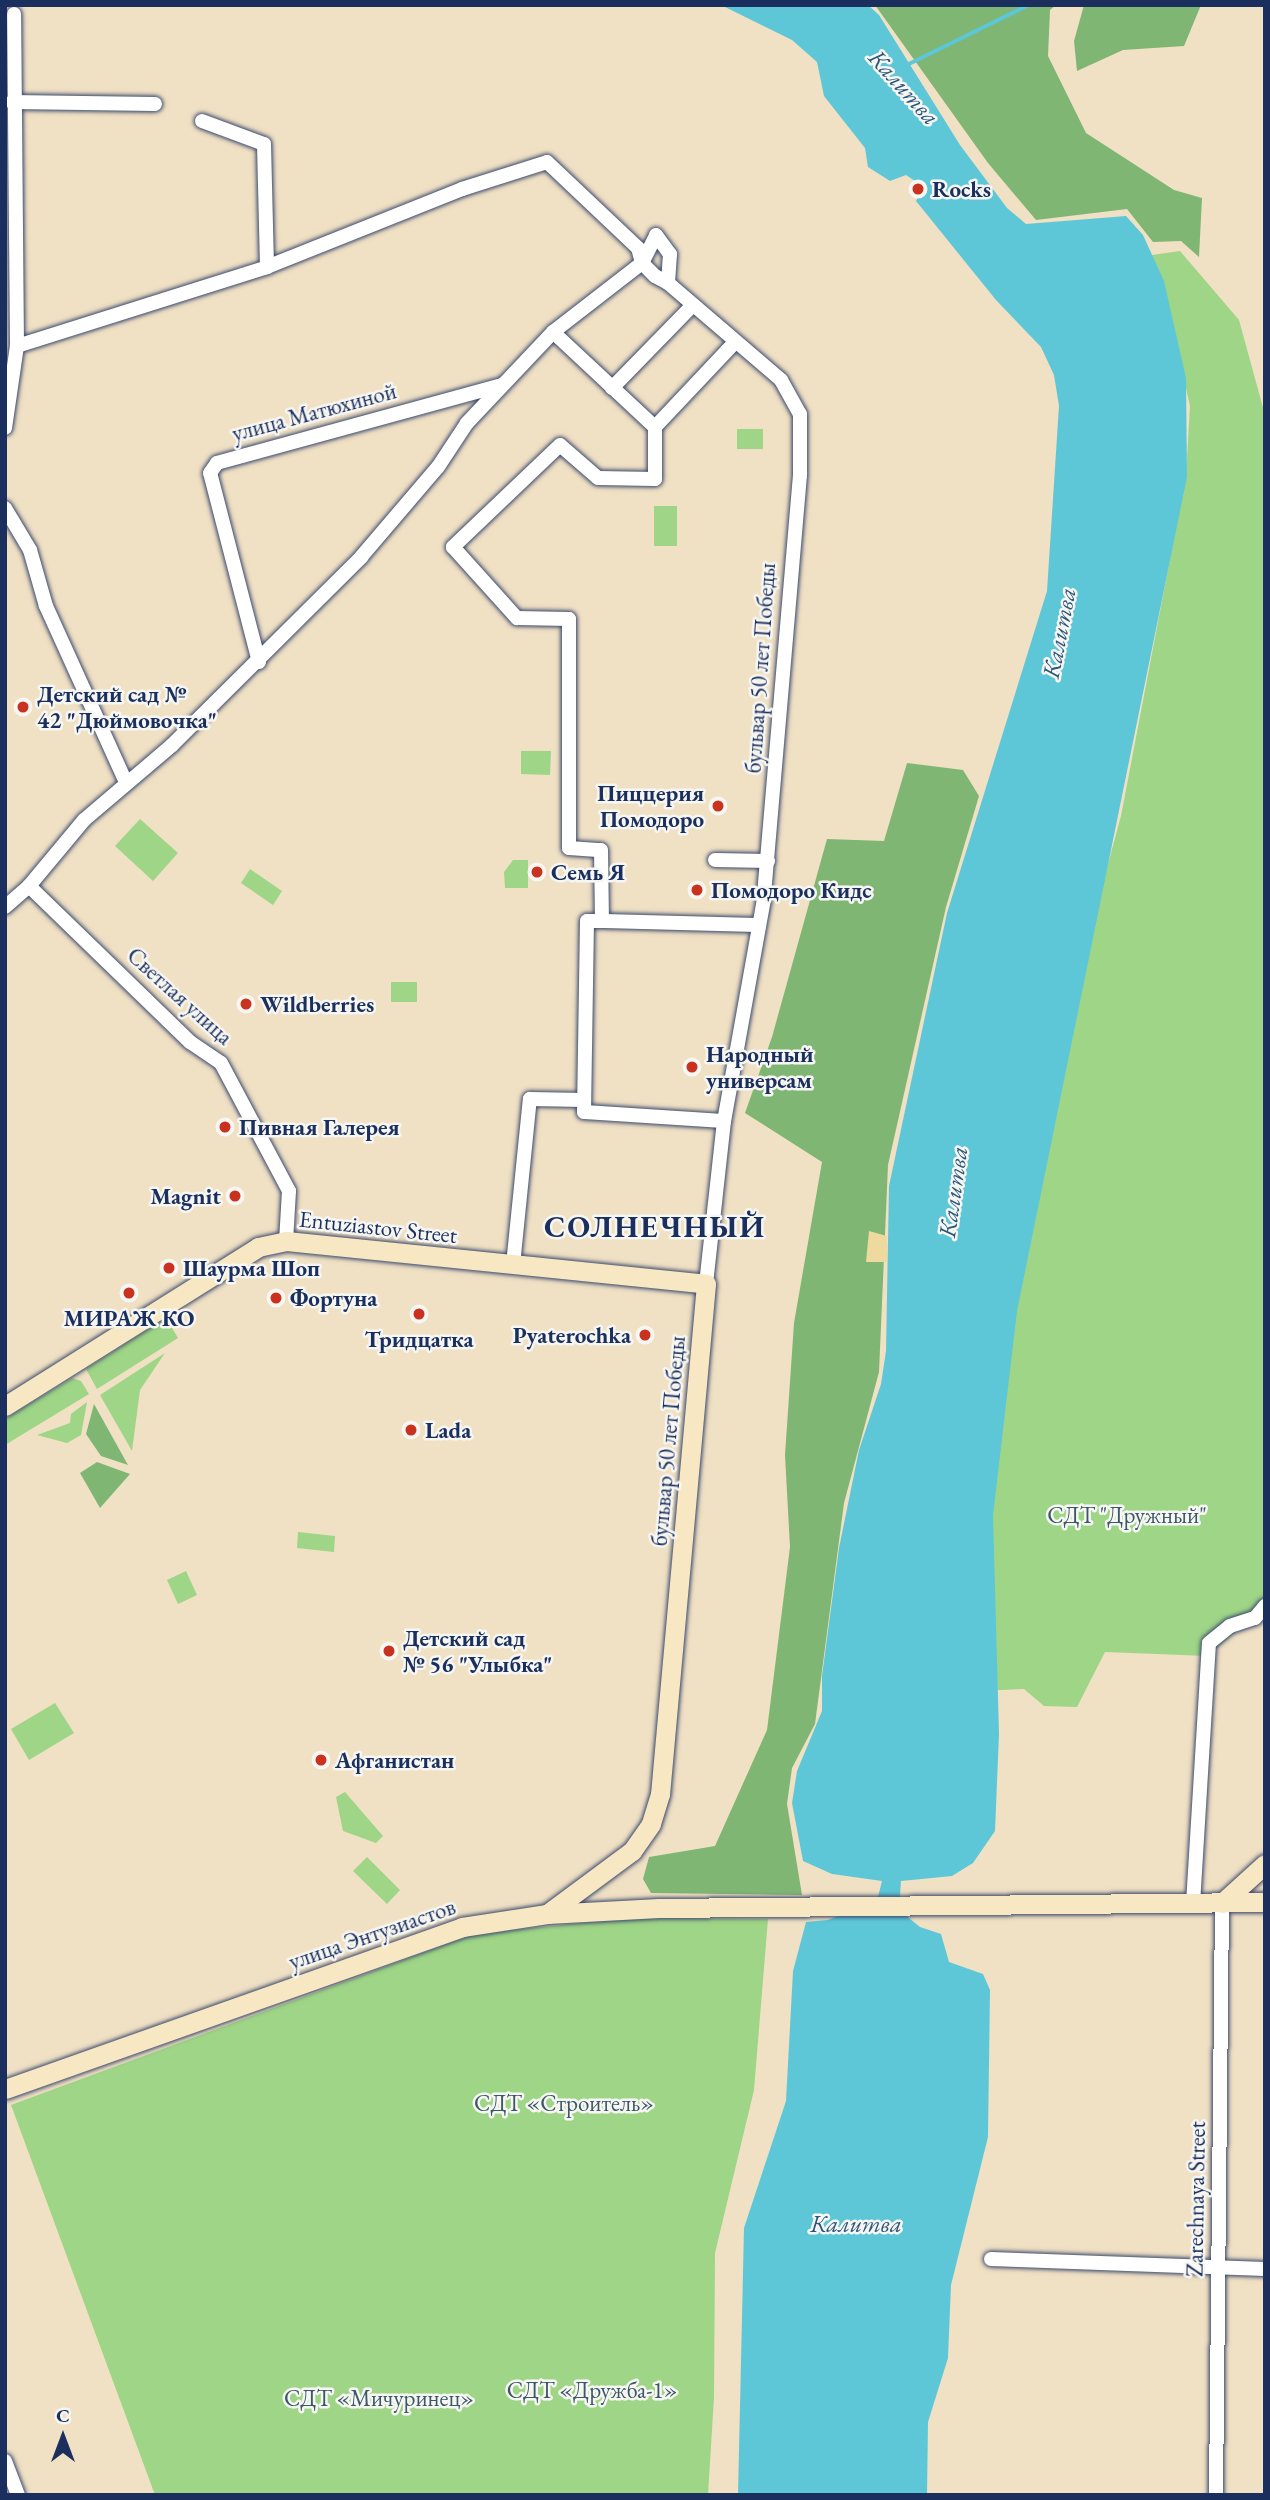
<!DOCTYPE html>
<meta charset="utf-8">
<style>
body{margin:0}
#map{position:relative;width:1270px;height:2500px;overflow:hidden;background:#f0e0c4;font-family:"EB Garamond",serif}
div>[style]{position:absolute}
.green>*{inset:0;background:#9fd586}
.forest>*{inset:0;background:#7fb673}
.sand>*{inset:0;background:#eeda9e}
.water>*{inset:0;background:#5dc7d8}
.stream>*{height:3.5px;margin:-1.75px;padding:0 1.75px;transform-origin:1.75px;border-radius:1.75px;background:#5dc7d8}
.roads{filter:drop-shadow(0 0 2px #3b4a6d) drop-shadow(0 0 2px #3b4a6d)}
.street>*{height:14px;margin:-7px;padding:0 7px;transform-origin:7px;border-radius:7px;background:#fff}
.secondary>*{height:19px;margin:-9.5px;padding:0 9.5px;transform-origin:9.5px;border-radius:9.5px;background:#f8e7c3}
.dots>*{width:19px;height:19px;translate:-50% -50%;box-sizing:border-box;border:4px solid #f6f6f2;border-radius:50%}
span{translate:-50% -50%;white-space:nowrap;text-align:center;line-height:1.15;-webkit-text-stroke:5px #f6f6f2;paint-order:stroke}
.poi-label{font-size:23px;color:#1b2f5e;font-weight:700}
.left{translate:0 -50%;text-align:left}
.right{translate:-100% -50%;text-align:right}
.street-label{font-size:23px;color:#1b2f5e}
.park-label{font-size:23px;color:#3c5868}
.water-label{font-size:24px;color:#2c557c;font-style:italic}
.district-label{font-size:30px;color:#1b2f5e;font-weight:700;letter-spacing:2px}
.frame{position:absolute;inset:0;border:7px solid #1b2f5e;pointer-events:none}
.north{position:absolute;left:28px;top:2402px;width:70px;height:70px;-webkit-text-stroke:5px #f6f6f2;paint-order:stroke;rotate:0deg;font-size:19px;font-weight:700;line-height:28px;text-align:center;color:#1b2f5e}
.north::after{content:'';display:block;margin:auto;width:24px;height:32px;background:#1b2f5e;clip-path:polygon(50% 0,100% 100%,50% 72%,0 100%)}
</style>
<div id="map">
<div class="green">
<div style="clip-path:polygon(1180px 251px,1239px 320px,1265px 415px,1265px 1600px,1264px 1608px,1207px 1656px,1105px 1652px,1077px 1707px,1044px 1706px,1024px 1689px,981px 1691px,980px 1604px,1003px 1348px,1029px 1251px,1044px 1100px,1121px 816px,1186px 475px,1190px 406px,1165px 295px,1145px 256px)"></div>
<div style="clip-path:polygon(737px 429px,763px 429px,763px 449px,737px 449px)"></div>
<div style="clip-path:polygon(654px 506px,677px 506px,677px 546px,654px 546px)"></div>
<div style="clip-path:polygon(521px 751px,551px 751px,550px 775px,521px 774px)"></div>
<div style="clip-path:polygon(140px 819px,178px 853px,153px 881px,115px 846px)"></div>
<div style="clip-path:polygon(513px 860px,528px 860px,528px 888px,505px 888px,504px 872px)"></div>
<div style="clip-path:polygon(250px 869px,282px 891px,273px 905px,241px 883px)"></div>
<div style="clip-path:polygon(391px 982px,417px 982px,417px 1002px,391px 1002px)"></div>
<div style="clip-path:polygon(166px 1318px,178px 1338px,97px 1389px,86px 1369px)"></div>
<div style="clip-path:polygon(165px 1353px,140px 1390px,132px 1451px,100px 1395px)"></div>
<div style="clip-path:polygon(72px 1378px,81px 1381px,89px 1394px,5px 1445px,5px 1419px)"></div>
<div style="clip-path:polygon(87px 1402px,81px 1435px,67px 1443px,37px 1435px,70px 1423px,71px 1414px)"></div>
<div style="clip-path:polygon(298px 1532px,335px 1536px,334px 1552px,297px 1548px)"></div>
<div style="clip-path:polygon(186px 1571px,197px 1595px,178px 1604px,167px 1580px)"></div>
<div style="clip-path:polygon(55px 1703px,74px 1733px,29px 1760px,11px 1729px)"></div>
<div style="clip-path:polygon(345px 1792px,383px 1836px,376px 1843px,343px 1831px,336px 1797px)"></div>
<div style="clip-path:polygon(367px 1857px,400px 1890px,387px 1904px,353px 1871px)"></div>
<div style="clip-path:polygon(630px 1918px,768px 1919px,754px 2090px,715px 2253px,714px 2397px,708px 2495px,155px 2495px,11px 2105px,474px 1934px)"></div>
</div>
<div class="forest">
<div style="clip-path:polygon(875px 5px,1056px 5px,1050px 10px,1048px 56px,1086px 133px,1174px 190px,1202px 198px,1199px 257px,1181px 241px,1153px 242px,1127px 209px,1036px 220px,988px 163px)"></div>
<div style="clip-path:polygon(1084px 5px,1201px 5px,1184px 46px,1123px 50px,1077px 71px,1074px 41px)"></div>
<div style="clip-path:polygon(907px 763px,963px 770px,979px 796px,946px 907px,888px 1165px,879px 1372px,844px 1503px,815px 1724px,792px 1768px,787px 1804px,802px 1895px,651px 1893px,643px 1879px,649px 1857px,715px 1846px,767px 1730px,790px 1547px,785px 1455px,794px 1323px,822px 1162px,745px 1113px,772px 1037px,827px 839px,884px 841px)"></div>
<div style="clip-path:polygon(94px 1404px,128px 1465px,101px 1456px,86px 1434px)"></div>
<div style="clip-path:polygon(97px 1462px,130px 1474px,100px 1508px,80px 1473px)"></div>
</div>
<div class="sand">
<div style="clip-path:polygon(869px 1231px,887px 1236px,887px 1262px,866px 1262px)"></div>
</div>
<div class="water">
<div style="clip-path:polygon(721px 5px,868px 5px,879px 15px,960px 145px,1007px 208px,1026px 224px,1126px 216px,1143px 235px,1164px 281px,1186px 378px,1187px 477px,1017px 1311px,993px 1515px,999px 1734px,995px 1831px,973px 1863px,952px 1876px,901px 1881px,899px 1910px,920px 1927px,941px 1934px,949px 1962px,983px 1974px,990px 1990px,988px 2137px,951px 2285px,948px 2358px,928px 2422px,927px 2495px,738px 2495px,744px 2228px,786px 2101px,793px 1971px,806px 1922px,828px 1920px,877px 1901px,882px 1881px,832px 1874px,803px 1861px,792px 1803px,797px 1771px,822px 1711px,822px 1676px,839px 1548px,859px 1450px,881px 1384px,886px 1351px,889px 1186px,947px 913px,1047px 591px,1059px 406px,1054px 375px,1041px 347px,996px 300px,916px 201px,921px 191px,918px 183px,906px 175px,890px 181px,868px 167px,865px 148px,824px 96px,817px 62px,792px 40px)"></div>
</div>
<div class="stream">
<div style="left:907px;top:65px;width:136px;rotate:-26.2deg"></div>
</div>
<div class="roads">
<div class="street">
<div style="left:12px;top:102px;width:143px;rotate:0.8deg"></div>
<div style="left:202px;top:121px;width:66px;rotate:20.4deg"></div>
<div style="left:264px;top:144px;width:123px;rotate:88.6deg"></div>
<div style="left:656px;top:235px;width:24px;rotate:54deg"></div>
<div style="left:670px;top:254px;width:29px;rotate:94deg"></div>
<div style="left:668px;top:283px;width:149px;rotate:40.6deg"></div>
<div style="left:781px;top:380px;width:39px;rotate:61deg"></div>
<div style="left:800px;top:414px;width:61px;rotate:90deg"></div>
<div style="left:800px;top:475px;width:426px;rotate:94.9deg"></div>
<div style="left:764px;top:899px;width:226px;rotate:100.2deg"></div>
<div style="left:724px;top:1121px;width:164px;rotate:96.3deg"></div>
<div style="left:553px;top:332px;width:139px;rotate:43deg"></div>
<div style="left:655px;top:427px;width:52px;rotate:90deg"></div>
<div style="left:655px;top:479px;width:57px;rotate:-179deg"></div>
<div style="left:598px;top:478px;width:50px;rotate:-139deg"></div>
<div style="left:560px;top:445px;width:148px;rotate:136.4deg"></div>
<div style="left:453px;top:547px;width:96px;rotate:48deg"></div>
<div style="left:517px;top:618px;width:52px;rotate:1.1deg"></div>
<div style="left:569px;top:619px;width:229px;rotate:90deg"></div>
<div style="left:569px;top:848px;width:32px;rotate:4deg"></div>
<div style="left:601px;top:850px;width:71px;rotate:89.2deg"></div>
<div style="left:602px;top:921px;width:15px;rotate:180deg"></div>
<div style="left:587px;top:921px;width:191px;rotate:90.9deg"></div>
<div style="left:584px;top:1112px;width:140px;rotate:3.7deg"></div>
<div style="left:17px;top:346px;width:262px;rotate:-17.5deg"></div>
<div style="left:267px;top:267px;width:210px;rotate:-21.8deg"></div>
<div style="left:462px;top:189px;width:89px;rotate:-17.6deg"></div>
<div style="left:547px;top:162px;width:125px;rotate:43.4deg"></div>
<div style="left:638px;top:248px;width:16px;rotate:75deg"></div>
<div style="left:642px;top:263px;width:18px;rotate:45deg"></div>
<div style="left:655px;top:276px;width:15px;rotate:28deg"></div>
<div style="left:612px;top:388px;width:116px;rotate:-45.7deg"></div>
<div style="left:655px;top:427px;width:117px;rotate:-46.7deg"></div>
<div style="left:5px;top:428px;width:83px;rotate:-81.7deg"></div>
<div style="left:17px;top:346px;width:332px;rotate:-90.5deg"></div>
<div style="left:5px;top:508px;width:49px;rotate:59.2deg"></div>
<div style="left:30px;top:550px;width:58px;rotate:74.1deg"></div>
<div style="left:46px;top:606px;width:191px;rotate:65.6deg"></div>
<div style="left:259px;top:662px;width:195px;rotate:-104.5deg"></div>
<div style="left:210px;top:473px;width:12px;rotate:-55deg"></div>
<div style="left:217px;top:463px;width:295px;rotate:-15.3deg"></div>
<div style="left:715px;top:860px;width:53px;rotate:1.1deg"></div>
<div style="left:29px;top:886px;width:224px;rotate:44.1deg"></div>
<div style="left:190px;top:1042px;width:37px;rotate:34deg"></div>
<div style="left:221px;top:1063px;width:145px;rotate:62deg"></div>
<div style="left:289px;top:1191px;width:50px;rotate:93.4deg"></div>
<div style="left:5px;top:907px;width:32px;rotate:-41deg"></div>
<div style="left:29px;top:886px;width:86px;rotate:-50.2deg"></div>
<div style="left:84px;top:820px;width:116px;rotate:-40.4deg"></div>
<div style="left:172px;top:745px;width:267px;rotate:-44.8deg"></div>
<div style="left:361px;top:557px;width:118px;rotate:-49.5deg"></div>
<div style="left:438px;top:467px;width:53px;rotate:-56.6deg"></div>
<div style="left:467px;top:423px;width:125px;rotate:-46.6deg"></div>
<div style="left:553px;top:332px;width:113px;rotate:-37.8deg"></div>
<div style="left:642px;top:263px;width:31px;rotate:-63deg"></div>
<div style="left:602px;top:921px;width:157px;rotate:1.5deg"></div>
<div style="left:513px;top:1265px;width:167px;rotate:-84.2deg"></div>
<div style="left:530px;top:1099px;width:54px;rotate:1.1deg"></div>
<div style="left:1193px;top:1904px;width:261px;rotate:-86.5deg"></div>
<div style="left:1209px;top:1643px;width:27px;rotate:-39deg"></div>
<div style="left:1230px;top:1626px;width:26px;rotate:-18deg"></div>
<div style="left:1255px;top:1618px;width:16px;rotate:-50deg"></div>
<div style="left:991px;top:2259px;width:274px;rotate:2.1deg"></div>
<div style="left:5px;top:2461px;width:36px;rotate:69deg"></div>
<div style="left:1216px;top:2495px;width:592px;rotate:-89.42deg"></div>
</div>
<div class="secondary">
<div style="left:5px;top:1406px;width:299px;rotate:-32.1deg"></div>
<div style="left:258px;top:1247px;width:29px;rotate:-12deg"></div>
<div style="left:286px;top:1241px;width:422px;rotate:5.8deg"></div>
<div style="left:706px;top:1284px;width:512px;rotate:95.15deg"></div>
<div style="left:660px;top:1794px;width:31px;rotate:107deg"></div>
<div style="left:651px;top:1824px;width:33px;rotate:125deg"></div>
<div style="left:632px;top:1851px;width:106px;rotate:143.5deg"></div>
<div style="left:1222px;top:1903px;width:58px;rotate:-42.2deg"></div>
<div style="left:5px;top:2089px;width:485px;rotate:-19.5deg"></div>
<div style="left:462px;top:1927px;width:86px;rotate:-8.7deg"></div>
<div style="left:547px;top:1914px;width:112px;rotate:-3.1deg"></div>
<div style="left:659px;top:1908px;width:606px;rotate:-0.57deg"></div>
</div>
</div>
<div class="dots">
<div style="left:918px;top:189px;background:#c8321e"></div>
<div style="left:23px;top:707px;background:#c8321e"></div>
<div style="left:718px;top:806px;background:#c8321e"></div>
<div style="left:537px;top:872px;background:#c8321e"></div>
<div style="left:697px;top:890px;background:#c8321e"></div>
<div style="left:246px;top:1004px;background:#c8321e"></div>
<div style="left:692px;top:1067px;background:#c8321e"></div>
<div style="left:225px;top:1127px;background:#c8321e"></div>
<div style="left:235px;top:1196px;background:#c8321e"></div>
<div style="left:169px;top:1268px;background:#c8321e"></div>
<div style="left:129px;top:1293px;background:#c8321e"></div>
<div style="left:276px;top:1298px;background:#c8321e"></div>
<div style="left:419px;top:1314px;background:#c8321e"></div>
<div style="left:645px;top:1335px;background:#c8321e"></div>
<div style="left:411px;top:1430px;background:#c8321e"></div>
<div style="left:389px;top:1651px;background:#c8321e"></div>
<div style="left:321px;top:1760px;background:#c8321e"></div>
</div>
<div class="poi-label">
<span class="left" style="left:932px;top:189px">Rocks</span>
<span class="left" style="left:37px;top:707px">Детский сад №<br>42 "Дюймовочка"</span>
<span class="right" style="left:704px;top:806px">Пиццерия<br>Помодоро</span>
<span class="left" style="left:551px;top:872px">Семь Я</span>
<span class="left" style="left:711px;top:890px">Помодоро Кидс</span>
<span class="left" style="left:260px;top:1004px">Wildberries</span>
<span class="left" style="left:706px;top:1067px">Народный<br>универсам</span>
<span class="left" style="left:239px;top:1127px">Пивная Галерея</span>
<span class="right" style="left:221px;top:1196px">Magnit</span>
<span class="left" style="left:183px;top:1268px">Шаурма Шоп</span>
<span class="left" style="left:290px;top:1298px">Фортуна</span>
<span style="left:129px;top:1318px">МИРАЖ КО</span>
<span class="right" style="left:631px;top:1335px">Pyaterochka</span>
<span style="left:419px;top:1339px">Тридцатка</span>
<span class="left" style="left:425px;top:1430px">Lada</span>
<span class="left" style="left:403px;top:1651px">Детский сад<br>№ 56 "Улыбка"</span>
<span class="left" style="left:335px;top:1760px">Афганистан</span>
</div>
<div class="street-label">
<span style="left:314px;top:412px;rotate:-15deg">улица Матюхиной</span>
<span style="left:760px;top:668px;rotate:-86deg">бульвар 50 лет Победы</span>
<span style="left:180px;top:996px;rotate:42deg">Светлая улица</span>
<span style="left:378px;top:1227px;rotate:6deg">Entuziastov Street</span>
<span style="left:668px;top:1441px;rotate:-85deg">бульвар 50 лет Победы</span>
<span style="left:372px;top:1934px;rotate:-19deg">улица Энтузиастов</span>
<span style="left:1196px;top:2199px;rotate:-89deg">Zarechnaya Street</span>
</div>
<div class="park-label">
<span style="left:1127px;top:1515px">СДТ "Дружный"</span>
<span style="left:564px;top:2103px">СДТ «Строитель»</span>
<span style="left:592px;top:2390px">СДТ «Дружба-1»</span>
<span style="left:379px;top:2398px">СДТ «Мичуринец»</span>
</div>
<div class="water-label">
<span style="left:904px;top:87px;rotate:48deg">Калитва</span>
<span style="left:1059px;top:633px;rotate:-79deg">Калитва</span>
<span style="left:953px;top:1192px;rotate:-82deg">Калитва</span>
<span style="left:856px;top:2224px">Калитва</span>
</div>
<div class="district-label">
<span style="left:655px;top:1227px">СОЛНЕЧНЫЙ</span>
</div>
<div class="frame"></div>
<div class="north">С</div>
</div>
